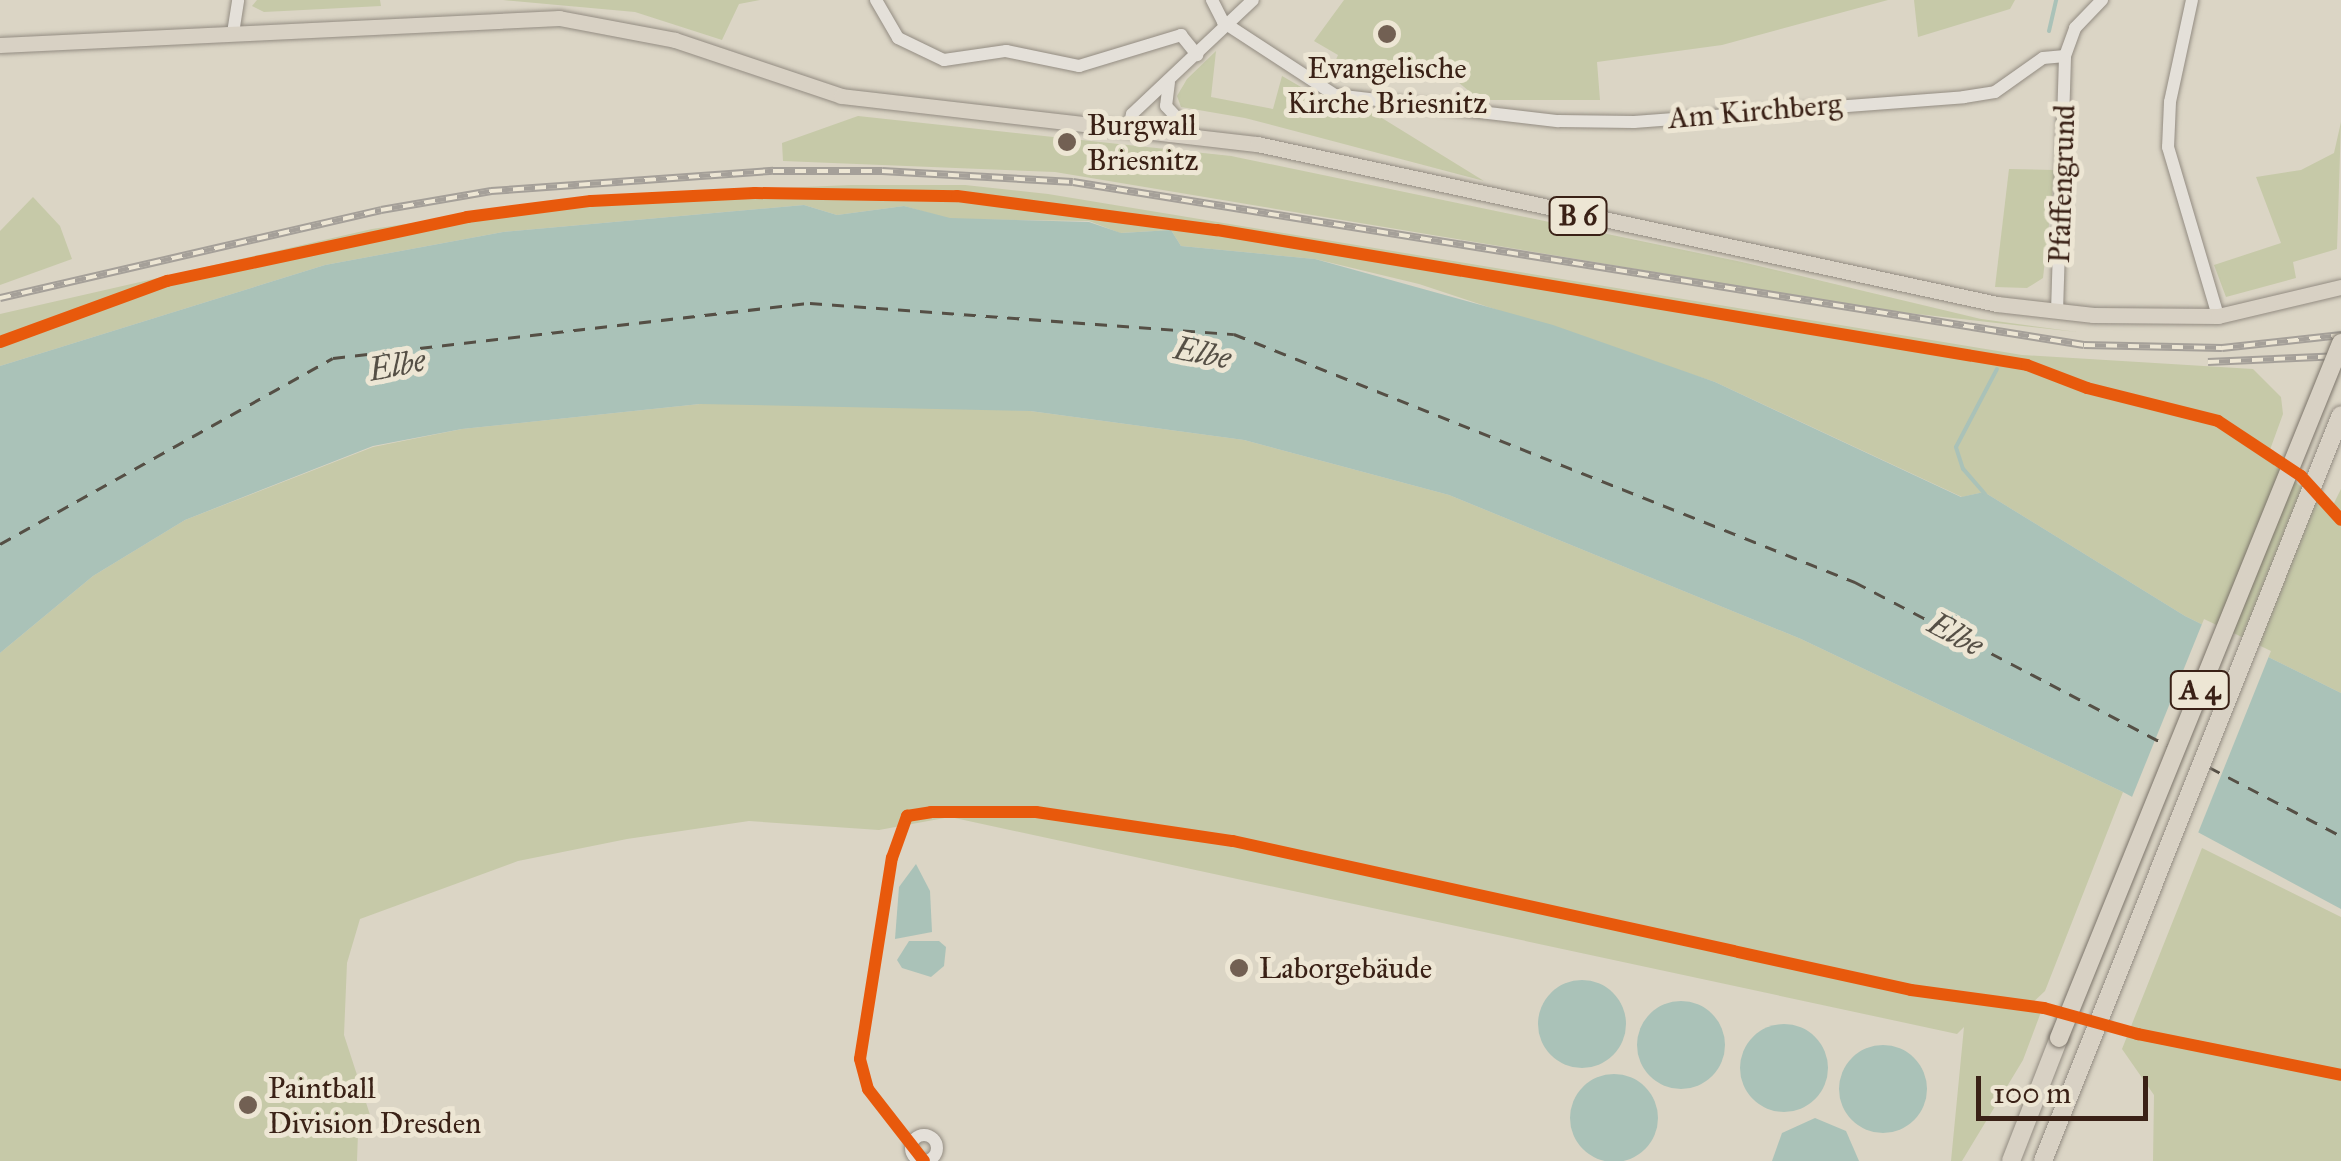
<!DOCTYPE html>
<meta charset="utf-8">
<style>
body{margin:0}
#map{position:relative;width:2341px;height:1161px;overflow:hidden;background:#dbd5c5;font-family:"IM FELL Great Primer",serif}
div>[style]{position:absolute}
.green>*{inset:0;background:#c6c9a8}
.water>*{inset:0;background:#aac2b8}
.round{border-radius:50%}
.pier>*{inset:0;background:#dbd5c5}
.stream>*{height:4px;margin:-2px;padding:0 2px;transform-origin:2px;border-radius:2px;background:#aac2b8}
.ferry>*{height:2.5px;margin-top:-1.25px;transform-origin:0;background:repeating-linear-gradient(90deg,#554f45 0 12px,transparent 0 22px)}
.roads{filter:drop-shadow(0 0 2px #938c82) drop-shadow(0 0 2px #938c82)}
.minor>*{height:12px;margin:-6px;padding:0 6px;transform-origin:6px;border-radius:6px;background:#e4e0d9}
.minor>.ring{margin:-6px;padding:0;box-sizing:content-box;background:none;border:12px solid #e4e0d9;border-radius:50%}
.major>*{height:15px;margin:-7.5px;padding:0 7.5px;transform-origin:7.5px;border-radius:7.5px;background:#d8d1c4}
.highway>*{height:18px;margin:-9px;padding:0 9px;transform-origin:9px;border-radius:9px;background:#d8d1c4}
.rail>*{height:8px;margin-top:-4px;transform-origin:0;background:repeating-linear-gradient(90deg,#ede6d4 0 11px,#a5a099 0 22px);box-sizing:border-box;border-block:2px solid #a5a099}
.bridges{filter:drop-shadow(0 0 2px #7c756b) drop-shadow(0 0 2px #7c756b)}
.highway-bridge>*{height:18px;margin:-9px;padding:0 9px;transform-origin:9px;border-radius:9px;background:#d8d1c4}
.cycleway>*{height:12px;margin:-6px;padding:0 6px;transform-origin:6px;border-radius:6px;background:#e8590c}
.dots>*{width:28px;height:28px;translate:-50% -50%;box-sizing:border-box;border:5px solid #ede6d4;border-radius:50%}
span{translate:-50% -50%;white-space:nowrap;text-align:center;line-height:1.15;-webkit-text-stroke:10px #ede6d4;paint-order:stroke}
.shield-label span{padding:2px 8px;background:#ede6d4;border:2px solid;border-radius:8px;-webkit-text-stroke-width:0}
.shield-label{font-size:28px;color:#3a2116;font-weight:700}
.poi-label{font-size:30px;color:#3a2116}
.left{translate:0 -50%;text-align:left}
.street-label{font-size:30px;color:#3a2116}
.water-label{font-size:32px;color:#554f45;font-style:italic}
.scale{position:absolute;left:1976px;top:1076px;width:172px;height:45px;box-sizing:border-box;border:5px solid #3a2116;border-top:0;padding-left:12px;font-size:30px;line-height:35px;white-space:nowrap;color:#3a2116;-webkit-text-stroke:8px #ede6d4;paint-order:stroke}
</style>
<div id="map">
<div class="green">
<div style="clip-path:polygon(257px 0,380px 0,381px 6px,264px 12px,252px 6px)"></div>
<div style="clip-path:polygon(503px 0,760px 0,739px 4px,722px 40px,635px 12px)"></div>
<div style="clip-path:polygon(1344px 0,1888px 0,1722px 45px,1597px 62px,1600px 100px,1480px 100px,1453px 78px,1422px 73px,1392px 81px,1335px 62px,1338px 55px,1314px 41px)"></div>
<div style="clip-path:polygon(1914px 0,2015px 0,2010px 9px,1918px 37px)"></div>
<div style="clip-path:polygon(1216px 51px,1211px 97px,1273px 109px,1282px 76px,1329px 103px,1364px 107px,1484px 181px,1245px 118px,1181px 107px,1177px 96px,1187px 79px)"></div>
<div style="clip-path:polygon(858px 116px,1231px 156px,1742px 262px,1981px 319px,2077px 332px,1882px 310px,1055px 172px,783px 161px,782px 143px)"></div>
<div style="clip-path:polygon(2341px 122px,2337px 249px,2293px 262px,2296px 278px,2226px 297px,2214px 265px,2281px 243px,2256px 177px,2301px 170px,2334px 153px)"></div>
<div style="clip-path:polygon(2009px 169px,2055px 170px,2043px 278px,2027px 288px,1995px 287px)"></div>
<div style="clip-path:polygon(851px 185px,965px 185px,1048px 194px,2022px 355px,2253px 369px,2281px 397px,2283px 414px,2267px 458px,2330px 511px,2341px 489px,2341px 693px,2185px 616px,1984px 492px,1962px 497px,1715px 382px,1419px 284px,1315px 259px,1181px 246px,1171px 230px,1120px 233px,1089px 221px,950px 219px,904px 206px,837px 215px,804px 205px,503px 232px,325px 265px,0 366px,0 314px,372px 229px,592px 196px)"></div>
<div style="clip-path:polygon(33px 197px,60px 226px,72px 259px,0 285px,0 231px)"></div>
<div style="clip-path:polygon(867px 402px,1030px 411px,1244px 440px,1449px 495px,1801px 639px,2123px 792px,2045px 991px,2030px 1005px,2030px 1011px,2041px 1012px,2023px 1060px,1962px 1161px,1951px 1161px,1964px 1027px,1957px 1034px,950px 817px,879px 830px,749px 821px,627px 839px,518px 861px,360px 919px,347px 963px,344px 1035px,372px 1121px,358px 1133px,357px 1161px,0 1161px,0 653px,93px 576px,185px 520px,373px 447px,462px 429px,700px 404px)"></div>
<div style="clip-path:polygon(2202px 848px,2341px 917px,2341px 1161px,2153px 1161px,2154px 1095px,2122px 1049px)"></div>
</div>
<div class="water">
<div style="clip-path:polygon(804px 205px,837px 215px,904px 206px,950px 218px,1089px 222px,1121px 233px,1171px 230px,1181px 246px,1315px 259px,1553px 325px,1715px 382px,1961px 497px,1984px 492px,2185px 616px,2341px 693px,2341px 909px,2123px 792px,1801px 639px,1449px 495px,1244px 440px,1030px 411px,700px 404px,462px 429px,373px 446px,185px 520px,93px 576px,0 653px,0 366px,325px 265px,503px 232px)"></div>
<div style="clip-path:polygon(916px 864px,930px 891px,932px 932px,895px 939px,899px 887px)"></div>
<div style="clip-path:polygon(909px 941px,939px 941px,946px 947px,944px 966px,931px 977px,902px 968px,897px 960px)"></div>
<div class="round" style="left:1538px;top:980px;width:88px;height:88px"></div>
<div class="round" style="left:1637px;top:1001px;width:88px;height:88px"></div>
<div class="round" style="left:1740px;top:1024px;width:88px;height:88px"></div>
<div class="round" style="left:1839px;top:1045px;width:88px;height:88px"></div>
<div class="round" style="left:1570px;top:1074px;width:88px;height:88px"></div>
<div style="clip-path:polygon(1815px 1118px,1846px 1131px,1859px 1161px,1772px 1161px,1782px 1133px)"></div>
</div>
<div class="pier">
<div style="clip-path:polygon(2204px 619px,2271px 651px,2196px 838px,2130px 802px)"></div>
</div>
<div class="stream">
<div style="left:2049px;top:31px;width:32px;rotate:-77deg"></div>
<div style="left:1985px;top:494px;width:33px;rotate:-131deg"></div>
<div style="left:1963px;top:469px;width:23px;rotate:-108deg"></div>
<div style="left:1956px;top:447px;width:88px;rotate:-62.3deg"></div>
</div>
<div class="ferry">
<div style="left:0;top:544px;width:381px;rotate:-29.2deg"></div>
<div style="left:333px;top:358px;width:480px;rotate:-6.6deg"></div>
<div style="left:810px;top:303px;width:425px;rotate:4.2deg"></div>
<div style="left:1234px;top:334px;width:669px;rotate:21.77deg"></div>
<div style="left:1855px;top:582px;width:352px;rotate:27.6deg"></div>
<div style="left:2209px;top:767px;width:149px;rotate:27.6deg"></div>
</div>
<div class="roads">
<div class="minor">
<div style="left:876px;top:0;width:44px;rotate:59.9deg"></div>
<div style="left:898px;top:38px;width:51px;rotate:25.6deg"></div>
<div style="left:944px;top:60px;width:63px;rotate:-8.3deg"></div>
<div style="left:1006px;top:51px;width:75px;rotate:11.6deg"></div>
<div style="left:1079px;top:66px;width:107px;rotate:-16.9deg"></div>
<div style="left:1181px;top:35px;width:26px;rotate:51deg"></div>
<div style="left:1212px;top:0;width:25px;rotate:63deg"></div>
<div style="left:1223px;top:22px;width:134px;rotate:33.1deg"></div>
<div style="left:1335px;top:95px;width:225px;rotate:6.7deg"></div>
<div style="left:1558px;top:121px;width:76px;rotate:0.8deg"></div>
<div style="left:1634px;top:122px;width:331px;rotate:-4.3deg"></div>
<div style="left:1964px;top:97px;width:31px;rotate:-9deg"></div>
<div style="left:1995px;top:92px;width:59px;rotate:-35.3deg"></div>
<div style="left:2043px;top:58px;width:22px;rotate:-5deg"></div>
<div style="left:2192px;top:0;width:104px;rotate:102.2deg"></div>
<div style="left:2170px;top:102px;width:45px;rotate:92.5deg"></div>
<div style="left:2168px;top:147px;width:176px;rotate:73.5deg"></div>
<div style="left:233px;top:33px;width:33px;rotate:-81deg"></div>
<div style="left:1169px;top:82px;width:24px;rotate:97deg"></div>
<div style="left:1166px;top:106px;width:37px;rotate:47deg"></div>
<div style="left:1129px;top:128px;width:14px;rotate:-78deg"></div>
<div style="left:1132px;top:114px;width:166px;rotate:-43.3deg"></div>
<div style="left:2057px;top:312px;width:256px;rotate:-88.2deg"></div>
<div style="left:2065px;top:56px;width:30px;rotate:-70deg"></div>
<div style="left:2075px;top:28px;width:39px;rotate:-46deg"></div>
<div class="ring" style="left:911px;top:1135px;width:14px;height:14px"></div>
</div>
<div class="major">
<div style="left:0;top:45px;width:560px;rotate:-2.77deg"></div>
<div style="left:559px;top:18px;width:118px;rotate:10.7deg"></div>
<div style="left:675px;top:40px;width:175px;rotate:18.6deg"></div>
<div style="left:841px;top:96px;width:419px;rotate:6.6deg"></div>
<div style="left:1257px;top:144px;width:757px;rotate:12.2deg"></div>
<div style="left:1997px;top:304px;width:97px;rotate:6.5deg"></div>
<div style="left:2093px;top:315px;width:125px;rotate:0.5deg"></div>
<div style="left:2218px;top:316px;width:126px;rotate:-13.3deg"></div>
</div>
<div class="highway">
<div style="left:2011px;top:1161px;width:132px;rotate:-68.7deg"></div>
<div style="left:2043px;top:1161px;width:803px;rotate:-68.23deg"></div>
</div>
</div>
<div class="rail">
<div style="left:0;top:298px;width:391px;rotate:-13deg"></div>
<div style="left:381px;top:210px;width:112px;rotate:-9.8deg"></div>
<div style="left:491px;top:191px;width:283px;rotate:-4.1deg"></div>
<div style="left:773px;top:171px;width:109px"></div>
<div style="left:882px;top:171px;width:191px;rotate:3.3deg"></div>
<div style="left:1073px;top:182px;width:1024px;rotate:9.16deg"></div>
<div style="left:2084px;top:345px;width:138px;rotate:1.2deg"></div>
<div style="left:2222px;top:348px;width:120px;rotate:-6.2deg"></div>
<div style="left:2208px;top:362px;width:133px;rotate:-2.6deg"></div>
</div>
<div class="bridges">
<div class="highway-bridge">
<div style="left:2059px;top:1038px;width:750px;rotate:-67.91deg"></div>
</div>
</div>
<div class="cycleway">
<div style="left:0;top:342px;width:178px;rotate:-20.1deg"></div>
<div style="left:167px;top:281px;width:307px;rotate:-12deg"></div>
<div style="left:467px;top:217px;width:125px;rotate:-7.4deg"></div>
<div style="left:591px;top:201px;width:164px;rotate:-2.8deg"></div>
<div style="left:755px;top:193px;width:202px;rotate:0.9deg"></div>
<div style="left:957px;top:196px;width:262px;rotate:7.5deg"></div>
<div style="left:1217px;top:230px;width:821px;rotate:9.46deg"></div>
<div style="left:2027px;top:365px;width:64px;rotate:21deg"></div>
<div style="left:2087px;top:388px;width:135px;rotate:14.1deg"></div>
<div style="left:2218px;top:421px;width:100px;rotate:33.5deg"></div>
<div style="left:2301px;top:476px;width:59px;rotate:47.7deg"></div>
<div style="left:924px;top:1161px;width:91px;rotate:-127.9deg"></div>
<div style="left:868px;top:1089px;width:31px;rotate:-105deg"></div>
<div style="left:860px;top:1059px;width:204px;rotate:-81deg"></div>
<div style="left:892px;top:858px;width:45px;rotate:-70.3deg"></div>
<div style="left:907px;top:816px;width:24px;rotate:-9deg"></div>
<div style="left:931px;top:812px;width:105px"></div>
<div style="left:1036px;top:812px;width:199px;rotate:8.4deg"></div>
<div style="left:1233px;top:841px;width:694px;rotate:12.39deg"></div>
<div style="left:1911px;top:990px;width:134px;rotate:7.7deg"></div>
<div style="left:2044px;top:1008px;width:98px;rotate:15.5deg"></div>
<div style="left:2138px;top:1034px;width:207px;rotate:11.4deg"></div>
</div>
<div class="dots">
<div style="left:1387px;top:34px;background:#726053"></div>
<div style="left:1067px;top:142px;background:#726053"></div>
<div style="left:1239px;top:968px;background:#726053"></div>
<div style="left:248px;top:1105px;background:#726053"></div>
</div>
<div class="shield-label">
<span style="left:1578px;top:216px">B 6</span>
<span style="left:2200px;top:690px">A 4</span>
</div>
<div class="poi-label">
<span style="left:1387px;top:85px">Evangelische<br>Kirche Briesnitz</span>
<span class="left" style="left:1087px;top:142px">Burgwall<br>Briesnitz</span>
<span class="left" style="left:1259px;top:968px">Laborgebäude</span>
<span class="left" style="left:268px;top:1105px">Paintball<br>Division Dresden</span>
</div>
<div class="street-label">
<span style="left:1755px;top:111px;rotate:-5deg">Am Kirchberg</span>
<span style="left:2062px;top:184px;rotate:-88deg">Pfaffengrund</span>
</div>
<div class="water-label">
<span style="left:1202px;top:354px;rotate:11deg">Elbe</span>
<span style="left:397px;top:366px;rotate:-11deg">Elbe</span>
<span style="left:1955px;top:635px;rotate:28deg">Elbe</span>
</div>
<div class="scale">100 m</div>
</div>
